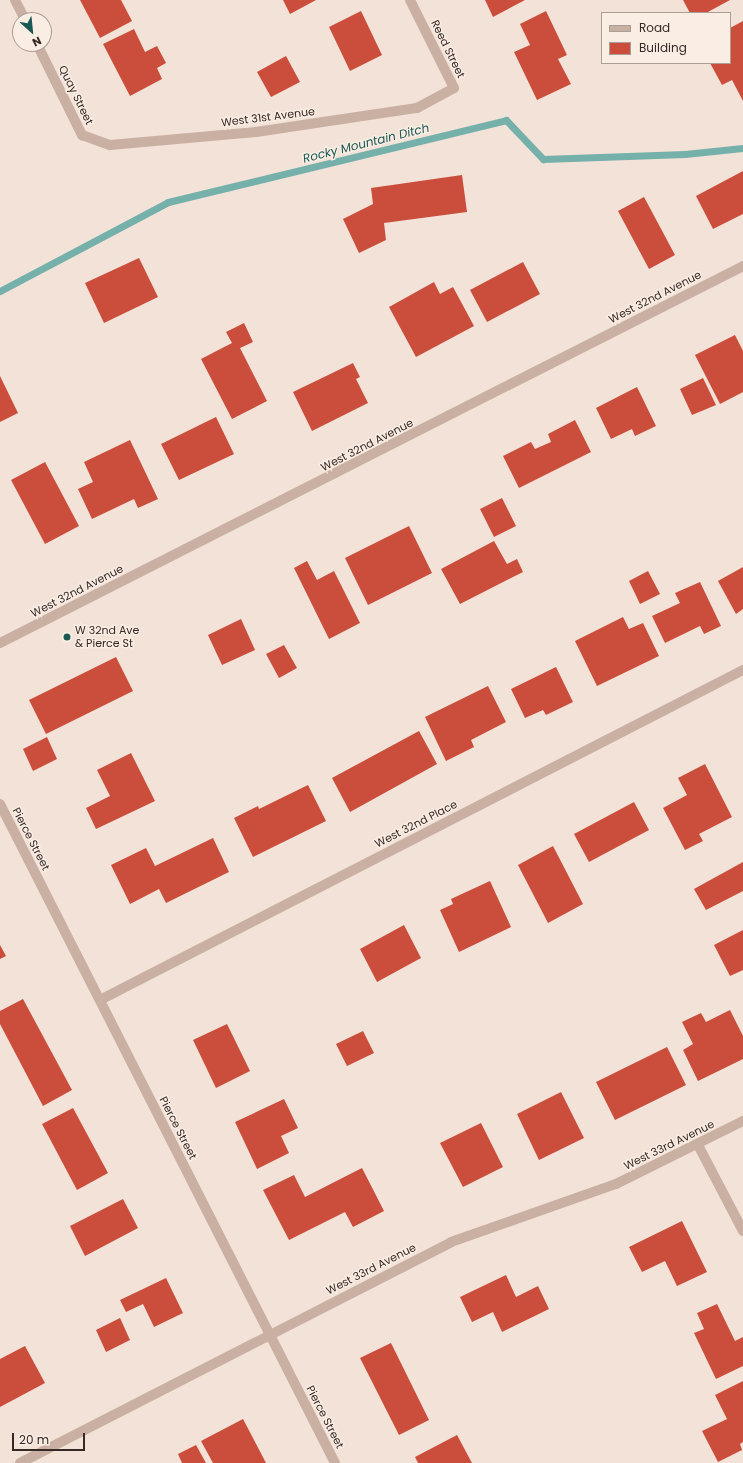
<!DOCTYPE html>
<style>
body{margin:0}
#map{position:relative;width:743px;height:1463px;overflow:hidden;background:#f2e2d7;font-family:Poppins,sans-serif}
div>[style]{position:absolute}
.stream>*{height:7px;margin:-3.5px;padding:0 3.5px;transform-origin:3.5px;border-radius:3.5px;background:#75b0ab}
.building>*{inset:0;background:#cb4d3c}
.minor>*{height:10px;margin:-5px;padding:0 5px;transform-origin:5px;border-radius:5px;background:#cab0a3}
.tertiary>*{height:10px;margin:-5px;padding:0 5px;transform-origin:5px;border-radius:5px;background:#cab0a3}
.dots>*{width:11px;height:11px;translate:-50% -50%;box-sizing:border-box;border:2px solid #faede3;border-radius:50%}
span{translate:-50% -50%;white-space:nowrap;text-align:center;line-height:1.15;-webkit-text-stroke:3px #faede3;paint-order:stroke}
.street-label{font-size:11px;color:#352825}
.poi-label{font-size:11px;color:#352825}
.left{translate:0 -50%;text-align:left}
.water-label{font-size:12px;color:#1a5854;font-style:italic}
.legend{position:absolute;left:601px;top:12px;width:130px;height:52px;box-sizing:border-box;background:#faede3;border:1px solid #ab9e97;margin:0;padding:5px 7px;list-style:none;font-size:12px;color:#352825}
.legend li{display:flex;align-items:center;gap:8px;height:20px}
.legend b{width:20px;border:1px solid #ab9e97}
.north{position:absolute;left:12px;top:12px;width:40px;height:40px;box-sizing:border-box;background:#faede3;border:1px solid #ab9e97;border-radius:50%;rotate:153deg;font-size:11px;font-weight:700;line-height:16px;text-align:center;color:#352825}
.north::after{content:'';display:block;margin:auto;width:14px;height:18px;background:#1a5854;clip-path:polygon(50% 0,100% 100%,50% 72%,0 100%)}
.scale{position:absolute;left:12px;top:1433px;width:73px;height:18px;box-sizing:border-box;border:2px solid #352825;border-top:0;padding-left:5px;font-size:12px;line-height:14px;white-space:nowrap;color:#352825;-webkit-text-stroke:3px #faede3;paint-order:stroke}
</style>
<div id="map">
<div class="stream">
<div style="left:0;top:291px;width:190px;rotate:-27.9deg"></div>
<div style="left:168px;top:202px;width:348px;rotate:-13.6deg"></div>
<div style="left:506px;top:120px;width:54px;rotate:46.5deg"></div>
<div style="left:543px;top:159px;width:142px;rotate:-2deg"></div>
<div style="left:685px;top:154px;width:58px;rotate:-5.9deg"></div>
</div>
<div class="building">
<div style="clip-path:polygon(80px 0,121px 0,132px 21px,100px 38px)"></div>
<div style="clip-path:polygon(283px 0,316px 0,290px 14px)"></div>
<div style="clip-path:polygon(485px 0,525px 0,493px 17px)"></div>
<div style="clip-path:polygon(683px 0,730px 0,706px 13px,690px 13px)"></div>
<div style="clip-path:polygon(361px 11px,382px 55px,350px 71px,329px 27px)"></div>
<div style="clip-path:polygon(546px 11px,567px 55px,558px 59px,571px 84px,537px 100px,514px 52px,530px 45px,520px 24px)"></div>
<div style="clip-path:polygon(743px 21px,743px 101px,732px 80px,722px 85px,710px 63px,730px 63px,730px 28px)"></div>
<div style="clip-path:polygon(134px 29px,145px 52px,157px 46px,166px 63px,157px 68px,162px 79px,130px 96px,103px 44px)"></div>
<div style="clip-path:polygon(286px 56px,300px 82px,271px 97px,257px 72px)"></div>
<div style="clip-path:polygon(743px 171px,743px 214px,713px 229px,696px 196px)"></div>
<div style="clip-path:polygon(462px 175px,467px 212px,384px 223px,386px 240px,359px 253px,343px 219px,373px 204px,371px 188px)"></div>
<div style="clip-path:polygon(644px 197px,675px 255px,649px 269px,618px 211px)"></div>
<div style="clip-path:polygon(139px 258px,158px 297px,104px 323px,85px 283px)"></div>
<div style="clip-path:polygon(523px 262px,540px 294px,487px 322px,470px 290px)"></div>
<div style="clip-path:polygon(434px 282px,440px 294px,453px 287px,474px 326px,416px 357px,389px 307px)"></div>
<div style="clip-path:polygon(244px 323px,253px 342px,240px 348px,267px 401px,232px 419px,201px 359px,232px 343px,226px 332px)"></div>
<div style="clip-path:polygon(735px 335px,743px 351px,743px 392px,720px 404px,695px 355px)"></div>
<div style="clip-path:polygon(353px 363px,360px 377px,356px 379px,368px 403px,312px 431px,293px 392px)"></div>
<div style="clip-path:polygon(0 376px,18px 413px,0 422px)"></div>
<div style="clip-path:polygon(703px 378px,716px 405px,692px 415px,680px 389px)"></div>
<div style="clip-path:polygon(637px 387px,656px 426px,635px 436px,632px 429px,611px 439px,596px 408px)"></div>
<div style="clip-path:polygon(216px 417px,234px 454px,179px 480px,161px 444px)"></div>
<div style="clip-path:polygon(575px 420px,591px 452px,519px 488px,503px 456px,531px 442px,535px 449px,551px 442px,548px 434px)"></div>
<div style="clip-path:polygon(130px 440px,158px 499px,138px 508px,134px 499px,92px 519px,78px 489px,93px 482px,84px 462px)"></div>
<div style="clip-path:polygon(45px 462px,79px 526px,45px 544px,11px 480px)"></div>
<div style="clip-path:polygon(502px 498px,516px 526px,494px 537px,480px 509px)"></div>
<div style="clip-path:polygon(409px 526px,432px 573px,368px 605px,345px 558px)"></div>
<div style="clip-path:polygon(494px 541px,507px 564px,517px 559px,523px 572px,460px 604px,441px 569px)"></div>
<div style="clip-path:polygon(307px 561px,317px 580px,334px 571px,360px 623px,329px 639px,294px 568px)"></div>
<div style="clip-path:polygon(743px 567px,743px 609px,736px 614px,718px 581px)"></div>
<div style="clip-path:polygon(648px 571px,660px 594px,640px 604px,629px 581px)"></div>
<div style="clip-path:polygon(700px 582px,721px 626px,704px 634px,700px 626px,665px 643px,652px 616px,680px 603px,675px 593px)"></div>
<div style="clip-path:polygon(623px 617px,629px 629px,643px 623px,659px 656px,597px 686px,575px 641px)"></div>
<div style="clip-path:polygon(241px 619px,255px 650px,222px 665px,208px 635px)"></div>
<div style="clip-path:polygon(284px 645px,297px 668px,279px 678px,266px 654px)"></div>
<div style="clip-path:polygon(116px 657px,133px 691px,46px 734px,29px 700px)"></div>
<div style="clip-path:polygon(556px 667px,573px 702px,546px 715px,543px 710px,525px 718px,511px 689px)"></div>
<div style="clip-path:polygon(488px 686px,506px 722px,471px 740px,474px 747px,446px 761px,425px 717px)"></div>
<div style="clip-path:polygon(419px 731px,437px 764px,350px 812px,332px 778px)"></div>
<div style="clip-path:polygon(47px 737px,57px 759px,33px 771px,23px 749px)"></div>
<div style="clip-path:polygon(131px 753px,155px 801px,96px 829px,86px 808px,110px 796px,97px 770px)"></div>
<div style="clip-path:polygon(705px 764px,732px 817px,699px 834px,703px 841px,685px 850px,663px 808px,687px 795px,678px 778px)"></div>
<div style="clip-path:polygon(308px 785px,326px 821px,253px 857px,234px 818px,258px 806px,259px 809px)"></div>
<div style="clip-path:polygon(634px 802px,649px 830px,589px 862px,574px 834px)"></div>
<div style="clip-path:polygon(213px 838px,229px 872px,166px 903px,159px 889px,130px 904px,111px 865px,146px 848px,155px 866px)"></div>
<div style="clip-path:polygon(553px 846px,583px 904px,548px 923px,518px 865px)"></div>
<div style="clip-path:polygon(743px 862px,743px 891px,706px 910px,694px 889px)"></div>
<div style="clip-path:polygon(490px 881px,511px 927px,459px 952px,440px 910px,453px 904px,451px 899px)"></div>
<div style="clip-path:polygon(404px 925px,421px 958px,377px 982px,360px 949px)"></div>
<div style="clip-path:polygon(743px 930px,743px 970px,730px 976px,714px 945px)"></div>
<div style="clip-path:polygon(0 945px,6px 956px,0 959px)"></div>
<div style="clip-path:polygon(23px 999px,72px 1090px,43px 1106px,0 1024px,0 1011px)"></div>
<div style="clip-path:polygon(730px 1010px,743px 1036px,743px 1059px,698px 1081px,683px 1050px,693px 1044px,682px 1022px,701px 1013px,706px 1022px)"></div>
<div style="clip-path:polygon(227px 1024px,250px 1071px,216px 1088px,193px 1040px)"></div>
<div style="clip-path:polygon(363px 1031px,374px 1053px,347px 1066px,336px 1044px)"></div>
<div style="clip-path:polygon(667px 1047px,686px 1085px,615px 1120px,596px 1082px)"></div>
<div style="clip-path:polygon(561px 1092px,584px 1138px,539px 1160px,517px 1114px)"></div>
<div style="clip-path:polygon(284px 1099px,298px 1128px,281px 1136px,289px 1153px,257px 1169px,235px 1122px)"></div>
<div style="clip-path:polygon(73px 1108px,108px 1173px,77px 1190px,42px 1124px)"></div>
<div style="clip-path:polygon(481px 1123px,503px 1167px,463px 1187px,440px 1143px)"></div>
<div style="clip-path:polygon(362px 1168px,384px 1211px,353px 1227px,345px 1212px,289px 1240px,263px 1190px,294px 1175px,305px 1197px)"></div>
<div style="clip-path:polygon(123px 1199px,138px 1228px,85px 1256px,70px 1226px)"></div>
<div style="clip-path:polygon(682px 1221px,707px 1272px,677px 1286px,665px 1261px,642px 1272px,629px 1247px)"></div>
<div style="clip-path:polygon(506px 1275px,516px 1297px,538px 1286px,549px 1309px,502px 1332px,493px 1312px,472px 1322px,460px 1297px)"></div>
<div style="clip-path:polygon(166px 1278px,183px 1313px,154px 1327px,143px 1304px,126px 1312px,120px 1300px)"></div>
<div style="clip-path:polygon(717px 1304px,735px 1341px,743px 1337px,743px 1366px,716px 1379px,694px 1333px,704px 1329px,697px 1313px)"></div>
<div style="clip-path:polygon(120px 1318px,130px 1340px,106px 1352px,96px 1330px)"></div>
<div style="clip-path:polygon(391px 1343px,429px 1420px,399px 1435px,360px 1358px)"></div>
<div style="clip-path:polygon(25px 1346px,45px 1383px,0 1407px,0 1359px)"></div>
<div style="clip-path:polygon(743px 1381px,743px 1442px,740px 1444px,742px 1450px,718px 1462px,702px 1431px,727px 1419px,715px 1395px)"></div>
<div style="clip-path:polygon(243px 1419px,266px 1463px,213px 1463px,201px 1441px)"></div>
<div style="clip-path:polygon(457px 1435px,472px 1463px,418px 1463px,415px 1457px)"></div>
<div style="clip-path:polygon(196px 1445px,206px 1463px,182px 1463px,178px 1454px)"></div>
</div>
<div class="minor">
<div style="left:15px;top:0;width:22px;rotate:63deg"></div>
<div style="left:37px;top:44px;width:102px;rotate:63.7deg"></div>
<div style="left:82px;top:135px;width:30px;rotate:20deg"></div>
<div style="left:110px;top:145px;width:147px;rotate:-5.1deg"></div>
<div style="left:256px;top:132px;width:163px;rotate:-8.5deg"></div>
<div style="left:417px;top:108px;width:42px;rotate:-28.4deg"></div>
<div style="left:454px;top:88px;width:98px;rotate:-116.6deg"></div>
<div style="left:100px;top:1000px;width:723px;rotate:-27.17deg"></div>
<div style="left:698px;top:1145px;width:97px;rotate:62.4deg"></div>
<div style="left:20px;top:1463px;width:484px;rotate:-27.1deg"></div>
<div style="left:451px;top:1242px;width:175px;rotate:-19.4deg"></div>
<div style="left:616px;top:1184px;width:142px;rotate:-26.4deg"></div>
</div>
<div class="tertiary">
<div style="left:0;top:643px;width:833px;rotate:-26.9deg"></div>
<div style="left:0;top:804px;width:739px;rotate:63.05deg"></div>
</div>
<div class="dots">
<div style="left:67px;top:637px;background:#1a5854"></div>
</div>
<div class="street-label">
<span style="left:448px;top:49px;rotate:64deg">Reed Street</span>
<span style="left:76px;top:95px;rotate:64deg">Quay Street</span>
<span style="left:268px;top:117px;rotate:-7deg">West 31st Avenue</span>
<span style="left:655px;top:297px;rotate:-27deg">West 32nd Avenue</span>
<span style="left:367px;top:445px;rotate:-27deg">West 32nd Avenue</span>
<span style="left:77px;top:591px;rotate:-27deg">West 32nd Avenue</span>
<span style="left:416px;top:824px;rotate:-27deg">West 32nd Place</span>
<span style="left:31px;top:839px;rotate:63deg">Pierce Street</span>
<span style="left:178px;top:1128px;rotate:63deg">Pierce Street</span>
<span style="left:669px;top:1145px;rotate:-26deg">West 33rd Avenue</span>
<span style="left:371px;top:1269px;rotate:-27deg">West 33rd Avenue</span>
<span style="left:325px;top:1417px;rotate:63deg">Pierce Street</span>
</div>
<div class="poi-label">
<span class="left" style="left:75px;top:637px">W 32nd Ave<br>&amp; Pierce St</span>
</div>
<div class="water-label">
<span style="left:366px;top:143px;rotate:-14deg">Rocky Mountain Ditch</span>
</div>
<ul class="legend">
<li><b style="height:5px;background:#cab0a3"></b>Road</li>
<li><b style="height:11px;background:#cb4d3c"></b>Building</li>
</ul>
<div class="north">N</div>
<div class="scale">20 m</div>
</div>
